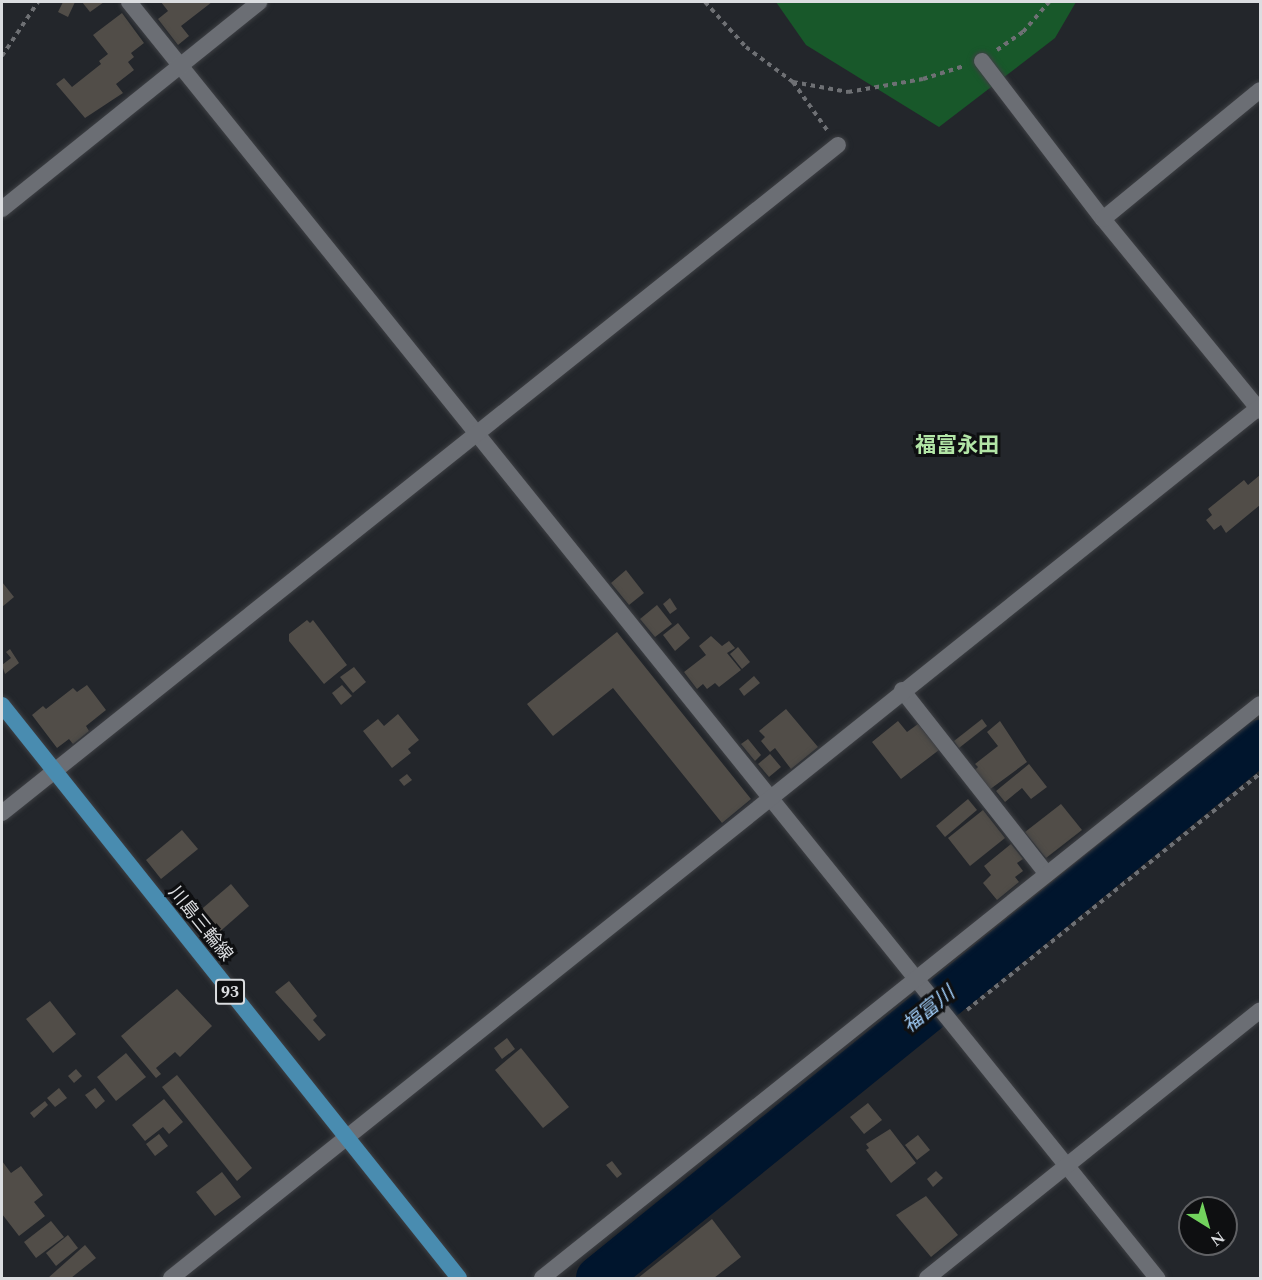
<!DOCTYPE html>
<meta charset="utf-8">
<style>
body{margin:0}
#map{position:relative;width:1262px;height:1280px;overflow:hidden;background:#23262b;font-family:Spectral,"Noto Sans JP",serif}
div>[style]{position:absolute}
.forest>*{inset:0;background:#18582a}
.river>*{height:44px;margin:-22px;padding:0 22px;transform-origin:22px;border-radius:22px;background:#00152d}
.building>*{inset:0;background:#514d48}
.path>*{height:4px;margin-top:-2px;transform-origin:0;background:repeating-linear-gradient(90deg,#6e7074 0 4.5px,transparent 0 9px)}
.roads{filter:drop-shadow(0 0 2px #3e4044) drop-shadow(0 0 2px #3e4044)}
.minor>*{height:16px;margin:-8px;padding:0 8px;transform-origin:8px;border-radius:8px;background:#6b6e74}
.primary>*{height:16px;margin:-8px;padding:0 8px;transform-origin:8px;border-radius:8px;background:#498cb0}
span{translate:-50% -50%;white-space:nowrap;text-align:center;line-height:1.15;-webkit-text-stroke:6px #0e0f11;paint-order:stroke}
.shield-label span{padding:2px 4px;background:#0e0f11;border:2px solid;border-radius:4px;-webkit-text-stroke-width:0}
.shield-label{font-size:16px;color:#dbdde0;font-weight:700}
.street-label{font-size:18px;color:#dbdde0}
.water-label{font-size:20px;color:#a0cdf8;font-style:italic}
.quarter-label{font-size:21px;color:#b2e5a6;font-weight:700}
.frame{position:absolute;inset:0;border:3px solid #dbdde0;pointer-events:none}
.north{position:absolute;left:1178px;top:1196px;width:60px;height:60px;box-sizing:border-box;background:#0e0f11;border:2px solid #606164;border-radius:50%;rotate:143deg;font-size:16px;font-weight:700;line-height:24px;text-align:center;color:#dbdde0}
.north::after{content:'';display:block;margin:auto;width:21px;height:27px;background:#72d25d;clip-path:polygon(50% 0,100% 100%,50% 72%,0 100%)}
</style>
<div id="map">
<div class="forest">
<div style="clip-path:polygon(776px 2px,1076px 2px,1055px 38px,939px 127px,806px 45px)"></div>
</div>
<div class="river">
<div style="left:598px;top:1278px;width:852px;rotate:-39deg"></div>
</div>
<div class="building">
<div style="clip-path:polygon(63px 2px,75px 2px,68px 17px,58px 12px)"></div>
<div style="clip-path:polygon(82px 2px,104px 2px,90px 12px)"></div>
<div style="clip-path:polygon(161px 2px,212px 2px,181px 26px,189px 36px,178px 45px,158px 19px,168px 11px)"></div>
<div style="clip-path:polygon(122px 13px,144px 43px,131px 53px,134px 57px,128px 62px,134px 70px,116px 84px,123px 93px,85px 118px,56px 84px,64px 78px,72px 87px,101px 64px,99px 61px,108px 54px,93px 35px)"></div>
<div style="clip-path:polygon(1260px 475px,1260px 505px,1226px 533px,1221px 525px,1214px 530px,1206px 520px,1212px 515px,1208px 509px,1244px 480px,1248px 485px)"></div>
<div style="clip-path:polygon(626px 570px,644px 593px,629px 605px,611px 583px)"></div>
<div style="clip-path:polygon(2px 582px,14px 597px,2px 607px)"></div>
<div style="clip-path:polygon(670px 598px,677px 609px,670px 614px,663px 604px)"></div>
<div style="clip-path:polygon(657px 605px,672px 624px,655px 637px,640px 619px)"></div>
<div style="clip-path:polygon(307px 620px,310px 623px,313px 620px,347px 665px,324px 684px,289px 641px,289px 634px)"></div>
<div style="clip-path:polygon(678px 623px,690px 638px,675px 651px,663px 635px)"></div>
<div style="clip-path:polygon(617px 632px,751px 799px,722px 823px,613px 688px,553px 736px,527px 704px)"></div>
<div style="clip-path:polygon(711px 636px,722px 646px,729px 641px,735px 648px,727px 653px,741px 670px,719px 687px,715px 683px,707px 689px,703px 684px,697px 689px,684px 672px,706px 655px,699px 646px)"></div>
<div style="clip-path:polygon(738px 647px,750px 662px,742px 669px,730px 654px)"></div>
<div style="clip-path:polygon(10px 649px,19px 663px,5px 674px,2px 665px,11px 658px,6px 652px)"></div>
<div style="clip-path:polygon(354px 667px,366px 682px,353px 693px,340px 677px)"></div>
<div style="clip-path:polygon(754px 676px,760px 683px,744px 696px,739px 689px)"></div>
<div style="clip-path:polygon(87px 685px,106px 710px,86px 726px,89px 731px,73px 744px,69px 739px,57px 748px,32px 715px,43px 706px,46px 709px,73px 688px,77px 692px)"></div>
<div style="clip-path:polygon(342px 685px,352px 696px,341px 705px,332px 693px)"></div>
<div style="clip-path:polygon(786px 709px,818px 747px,791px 769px,775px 748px,770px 752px,761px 741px,765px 737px,759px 731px)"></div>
<div style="clip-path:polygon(398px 714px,419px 740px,408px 749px,411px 753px,392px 768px,363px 731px,378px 719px,384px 726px)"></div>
<div style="clip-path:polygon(982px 719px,987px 726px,959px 748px,954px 741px)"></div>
<div style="clip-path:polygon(898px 721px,907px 732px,918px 724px,939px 750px,901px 779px,872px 742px)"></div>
<div style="clip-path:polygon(1000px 721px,1027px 762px,989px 790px,974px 771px,978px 767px,975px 764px,998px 746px,987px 732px)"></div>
<div style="clip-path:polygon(748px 739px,761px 755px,755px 761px,741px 744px)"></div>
<div style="clip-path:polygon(770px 754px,781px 767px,769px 777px,758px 764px)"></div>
<div style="clip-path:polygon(1029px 764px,1047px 787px,1031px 799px,1022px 788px,1005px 802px,996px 791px)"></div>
<div style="clip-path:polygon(407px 774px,412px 780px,404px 786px,399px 780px)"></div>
<div style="clip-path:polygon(968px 799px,977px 810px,945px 837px,936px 826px)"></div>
<div style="clip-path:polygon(1061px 804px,1082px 830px,1046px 858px,1025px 832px)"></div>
<div style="clip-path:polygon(983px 810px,1005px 838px,970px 866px,948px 838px)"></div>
<div style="clip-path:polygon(182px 830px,198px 849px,161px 879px,146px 860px)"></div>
<div style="clip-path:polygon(1011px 844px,1023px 859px,1017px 863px,1023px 871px,1015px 877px,1019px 882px,997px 900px,983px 883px,991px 875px,984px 866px)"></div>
<div style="clip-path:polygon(231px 884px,249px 906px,208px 942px,190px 919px)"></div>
<div style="clip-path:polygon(289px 981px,317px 1016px,313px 1020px,326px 1035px,319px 1041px,275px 992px)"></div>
<div style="clip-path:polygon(177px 989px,212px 1026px,180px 1057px,175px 1052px,156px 1068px,161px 1074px,156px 1078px,121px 1036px)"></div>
<div style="clip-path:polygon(50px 1001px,76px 1034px,53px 1053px,26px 1019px)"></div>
<div style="clip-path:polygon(507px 1038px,515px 1049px,502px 1059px,494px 1048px)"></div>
<div style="clip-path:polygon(521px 1048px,569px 1107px,543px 1128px,495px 1070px)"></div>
<div style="clip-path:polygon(126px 1053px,146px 1077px,116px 1101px,97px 1077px)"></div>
<div style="clip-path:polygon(76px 1069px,82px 1076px,74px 1083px,68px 1076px)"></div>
<div style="clip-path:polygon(177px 1075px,252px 1168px,237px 1181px,162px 1087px)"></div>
<div style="clip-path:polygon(59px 1088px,67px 1098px,55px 1107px,47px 1098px)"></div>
<div style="clip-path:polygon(95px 1088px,105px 1101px,96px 1109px,85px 1095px)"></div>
<div style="clip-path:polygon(164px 1099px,183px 1122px,169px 1134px,163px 1127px,145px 1141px,132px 1125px)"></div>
<div style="clip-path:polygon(45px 1101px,48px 1105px,34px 1118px,30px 1113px)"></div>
<div style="clip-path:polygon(868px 1103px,882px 1120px,864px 1134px,850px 1117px)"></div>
<div style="clip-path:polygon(890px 1129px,916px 1163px,891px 1183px,866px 1150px,869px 1148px,866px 1144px)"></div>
<div style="clip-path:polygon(159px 1134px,168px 1146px,155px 1156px,146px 1144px)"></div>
<div style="clip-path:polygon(918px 1135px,930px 1150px,917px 1160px,905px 1145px)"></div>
<div style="clip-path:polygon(2px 1161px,11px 1173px,21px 1166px,43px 1195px,34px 1202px,45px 1216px,19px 1236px,2px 1214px)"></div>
<div style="clip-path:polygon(612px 1161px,622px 1174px,617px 1178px,606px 1165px)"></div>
<div style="clip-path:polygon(936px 1171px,943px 1178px,933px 1187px,927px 1179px)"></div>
<div style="clip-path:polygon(222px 1172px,241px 1197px,215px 1216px,196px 1192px)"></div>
<div style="clip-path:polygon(926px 1196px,958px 1235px,931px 1257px,896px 1215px)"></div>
<div style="clip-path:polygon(712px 1219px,741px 1257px,714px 1278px,638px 1278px)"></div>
<div style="clip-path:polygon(51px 1221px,64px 1237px,36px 1258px,24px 1242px)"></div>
<div style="clip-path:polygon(68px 1235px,78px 1248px,56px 1266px,46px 1253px)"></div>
<div style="clip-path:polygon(85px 1245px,96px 1258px,71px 1278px,48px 1278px)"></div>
</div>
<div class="path">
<div style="left:705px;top:2px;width:61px;rotate:47.7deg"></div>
<div style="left:746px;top:47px;width:59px;rotate:36.7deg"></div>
<div style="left:793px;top:82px;width:59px;rotate:54.7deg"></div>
<div style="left:997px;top:50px;width:32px;rotate:-35deg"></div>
<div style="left:1023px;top:32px;width:40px;rotate:-49deg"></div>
<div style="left:2px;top:56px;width:65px;rotate:-56.3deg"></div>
<div style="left:793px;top:82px;width:56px;rotate:10.3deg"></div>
<div style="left:848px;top:92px;width:76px;rotate:-9.8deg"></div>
<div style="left:923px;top:79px;width:43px;rotate:-17.6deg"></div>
<div style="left:967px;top:1010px;width:376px;rotate:-38.9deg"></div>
</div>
<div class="roads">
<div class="minor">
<div style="left:129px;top:2px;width:1639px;rotate:51.14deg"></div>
<div style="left:982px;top:61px;width:199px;rotate:52.6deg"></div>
<div style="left:1103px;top:219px;width:248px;rotate:50.7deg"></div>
<div style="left:2px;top:209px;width:330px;rotate:-38.8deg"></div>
<div style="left:1103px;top:219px;width:203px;rotate:-39.4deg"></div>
<div style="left:902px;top:690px;width:234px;rotate:51.8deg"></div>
<div style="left:2px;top:813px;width:1070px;rotate:-38.63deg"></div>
<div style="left:171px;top:1278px;width:1392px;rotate:-38.67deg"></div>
<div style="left:542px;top:1278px;width:919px;rotate:-38.64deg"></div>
<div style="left:927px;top:1278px;width:427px;rotate:-38.8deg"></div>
</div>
<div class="primary">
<div style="left:2px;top:705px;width:733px;rotate:51.43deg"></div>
</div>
</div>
<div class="shield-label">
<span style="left:230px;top:992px">93</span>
</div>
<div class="street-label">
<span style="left:200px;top:924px;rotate:51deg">川島三輪線</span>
</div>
<div class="water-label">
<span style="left:929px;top:1010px;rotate:-39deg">福富川</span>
</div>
<div class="quarter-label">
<span style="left:957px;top:446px">福富永田</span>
</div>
<div class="frame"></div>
<div class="north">N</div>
</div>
